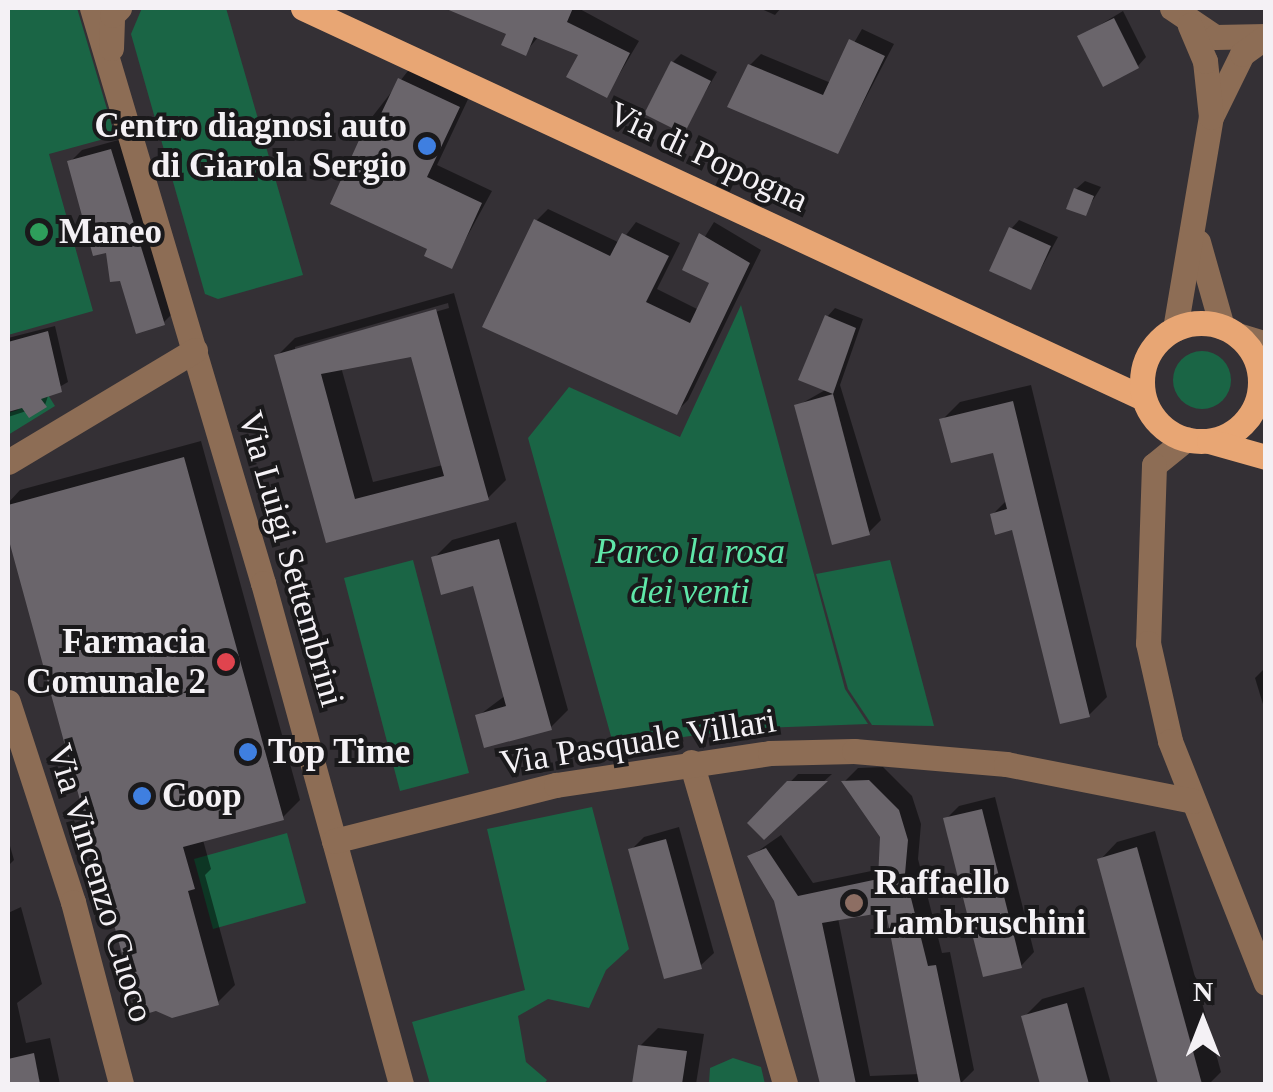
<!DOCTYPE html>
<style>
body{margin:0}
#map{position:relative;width:1273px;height:1092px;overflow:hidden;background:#343035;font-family:Georgia,serif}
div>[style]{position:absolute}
.green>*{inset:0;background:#1a6545}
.round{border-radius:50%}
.shadow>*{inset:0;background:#0007}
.building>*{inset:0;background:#6a656b}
.minor>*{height:25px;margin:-12.5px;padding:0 12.5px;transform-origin:12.5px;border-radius:12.5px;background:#8d6d55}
.major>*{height:25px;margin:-12.5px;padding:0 12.5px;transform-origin:12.5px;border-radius:12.5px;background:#e8a674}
.major>.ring{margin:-12.5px;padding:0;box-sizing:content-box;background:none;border:25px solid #e8a674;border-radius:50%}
.dots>*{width:28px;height:28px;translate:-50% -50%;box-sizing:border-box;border:5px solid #1a191b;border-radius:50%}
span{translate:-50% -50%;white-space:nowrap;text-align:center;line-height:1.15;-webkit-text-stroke:8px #1a191b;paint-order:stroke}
.poi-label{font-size:35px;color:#f4f1f5;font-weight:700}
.right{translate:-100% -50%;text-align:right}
.left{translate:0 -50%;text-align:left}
.street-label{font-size:35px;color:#f4f1f5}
.park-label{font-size:35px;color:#5fe7a9;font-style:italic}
.frame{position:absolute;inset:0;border:10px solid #f4f1f5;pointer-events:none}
.north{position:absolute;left:1153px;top:972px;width:100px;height:100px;-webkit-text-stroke:8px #1a191b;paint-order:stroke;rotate:0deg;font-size:28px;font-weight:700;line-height:40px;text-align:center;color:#f4f1f5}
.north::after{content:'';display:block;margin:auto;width:35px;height:45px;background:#f4f1f5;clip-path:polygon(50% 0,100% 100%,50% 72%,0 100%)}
</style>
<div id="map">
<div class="green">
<div style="clip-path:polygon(8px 8px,77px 8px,115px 136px,49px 154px,93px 311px,8px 335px)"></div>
<div style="clip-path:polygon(142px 8px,226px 8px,303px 275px,218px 299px,205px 294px,131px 34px)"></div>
<div style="clip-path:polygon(741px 305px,845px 689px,868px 724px,739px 729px,614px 747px,528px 438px,569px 387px,680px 437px)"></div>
<div class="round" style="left:1173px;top:351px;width:58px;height:58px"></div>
<div style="clip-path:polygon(35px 374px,55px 406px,8px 435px,8px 413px,18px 410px,11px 381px)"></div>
<div style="clip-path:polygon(413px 560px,469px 773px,400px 791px,344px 578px)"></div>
<div style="clip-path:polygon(890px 560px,934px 726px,872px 725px,848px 689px,816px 574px)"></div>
<div style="clip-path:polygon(592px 807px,629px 949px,606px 970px,589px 1008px,548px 999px,518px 1016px,526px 1062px,547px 1080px,544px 1084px,430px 1084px,412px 1022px,525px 990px,487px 829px)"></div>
<div style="clip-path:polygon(287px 833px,306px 903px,213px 929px,194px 859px)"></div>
<div style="clip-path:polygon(733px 1058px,761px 1067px,765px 1084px,709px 1084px,710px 1068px)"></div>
</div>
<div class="shadow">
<div style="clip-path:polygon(487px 8px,578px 8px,639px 41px,607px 95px,581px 54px,539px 36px,525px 53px,509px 33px,482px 21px)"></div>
<div style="clip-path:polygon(759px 8px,781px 8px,775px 15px)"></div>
<div style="clip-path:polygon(1123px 11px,1146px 57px,1138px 66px,1080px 37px)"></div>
<div style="clip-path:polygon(862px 29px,894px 44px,838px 151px,750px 65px,761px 54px,831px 83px)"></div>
<div style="clip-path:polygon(681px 54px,717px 72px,683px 131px,673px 62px)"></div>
<div style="clip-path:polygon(411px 67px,470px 95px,437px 165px,492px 191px,451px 266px,431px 248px,372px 117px)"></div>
<div style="clip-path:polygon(122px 139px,175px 311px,163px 323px,108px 250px,70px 162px,82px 150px)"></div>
<div style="clip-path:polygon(1085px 181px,1101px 187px,1085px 213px,1076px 189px)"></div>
<div style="clip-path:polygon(548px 209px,620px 243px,636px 222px,680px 243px,657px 289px,699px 310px,713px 282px,685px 269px,714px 222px,761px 250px,688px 400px,676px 412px,536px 221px)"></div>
<div style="clip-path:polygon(1019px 220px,1058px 237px,1031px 287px,1011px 229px)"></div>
<div style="clip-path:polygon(evenodd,454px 293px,506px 480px,488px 498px,328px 540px,277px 356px,295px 338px,454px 293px,448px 303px,449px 308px,295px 352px,295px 347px,448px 303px,454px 293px,412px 354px,443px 465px,373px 482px,341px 367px,412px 354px)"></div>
<div style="clip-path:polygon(835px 308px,863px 319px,840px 385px,881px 520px,869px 532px,797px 406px,827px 389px,827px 317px)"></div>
<div style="clip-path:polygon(55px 326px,68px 382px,49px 393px,45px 405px,8px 417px,8px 338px)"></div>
<div style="clip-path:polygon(1031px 385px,1107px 697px,1089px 715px,1014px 527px,992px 515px,1007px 500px,995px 450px,942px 420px,960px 402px)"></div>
<div style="clip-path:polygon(201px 441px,300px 800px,282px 818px,203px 840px,211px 869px,205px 875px,235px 985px,217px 1003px,141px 1013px,8px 528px,8px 503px,20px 490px)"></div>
<div style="clip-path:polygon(516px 522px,568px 710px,550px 728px,478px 716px,506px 695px,475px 583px,434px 558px,452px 540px)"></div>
<div style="clip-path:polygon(1266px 667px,1266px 714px,1255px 678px)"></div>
<div style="clip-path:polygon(evenodd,883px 767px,912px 796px,921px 824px,918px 859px,942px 953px,950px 952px,974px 1070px,960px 1084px,823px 1084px,777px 900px,751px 856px,781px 835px,813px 883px,881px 869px,883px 837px,845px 781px,858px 768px,883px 767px,888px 909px,920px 1074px,870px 1076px,838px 918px,888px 909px)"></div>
<div style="clip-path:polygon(798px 774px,832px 774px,764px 836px,751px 823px)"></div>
<div style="clip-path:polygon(995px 797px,1034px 952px,1021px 966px,946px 819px,959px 806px)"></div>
<div style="clip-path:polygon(679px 827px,714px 953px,700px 966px,631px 850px,644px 837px)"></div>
<div style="clip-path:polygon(1155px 831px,1221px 1072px,1209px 1084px,1161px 1084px,1100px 860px,1117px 842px)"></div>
<div style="clip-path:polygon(8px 839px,14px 860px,8px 866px)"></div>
<div style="clip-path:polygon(21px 907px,42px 984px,17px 1003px,26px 1043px,50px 1038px,60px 1084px,8px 1084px,8px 913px)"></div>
<div style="clip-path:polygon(1084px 987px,1111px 1084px,1043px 1084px,1024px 1017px,1042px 999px)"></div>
<div style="clip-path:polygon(658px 1028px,704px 1034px,696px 1084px,634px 1084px,640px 1046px)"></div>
</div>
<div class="building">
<div style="clip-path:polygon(444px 8px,573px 8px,567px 22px,630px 53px,607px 98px,566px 77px,578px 55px,534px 37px,526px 56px,501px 45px,506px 34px)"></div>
<div style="clip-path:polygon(1114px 18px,1139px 68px,1103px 87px,1077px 36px)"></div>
<div style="clip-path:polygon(849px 39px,885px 56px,838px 154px,727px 107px,748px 64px,823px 95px)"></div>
<div style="clip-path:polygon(671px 61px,711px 81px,684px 134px,644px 114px)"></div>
<div style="clip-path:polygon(398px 78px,460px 107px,427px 177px,482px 203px,452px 269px,424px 256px,427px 249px,330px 204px,370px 116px,378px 120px)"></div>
<div style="clip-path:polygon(111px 149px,165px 325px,136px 334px,120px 281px,110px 282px,106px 253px,93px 256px,67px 161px)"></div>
<div style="clip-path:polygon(1074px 188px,1094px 196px,1086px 216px,1066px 209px)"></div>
<div style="clip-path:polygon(534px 219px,610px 256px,622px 233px,669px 256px,646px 302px,690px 323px,709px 283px,682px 270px,699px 233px,750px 263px,677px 415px,482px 327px)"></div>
<div style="clip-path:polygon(1009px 227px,1051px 246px,1031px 290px,989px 271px)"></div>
<div style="clip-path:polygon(evenodd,436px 309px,489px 500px,326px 543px,274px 355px,436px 309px,411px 357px,444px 476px,355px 499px,321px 374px,411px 357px)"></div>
<div style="clip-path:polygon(825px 315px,856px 328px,833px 394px,798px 380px)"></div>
<div style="clip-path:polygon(48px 331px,62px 392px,41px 399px,47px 407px,29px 418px,22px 408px,8px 412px,8px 342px)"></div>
<div style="clip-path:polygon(833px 394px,870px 535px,832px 545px,794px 405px)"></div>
<div style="clip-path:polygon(1013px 401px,1090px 717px,1060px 724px,1012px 530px,995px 535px,990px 514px,1007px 509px,993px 453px,951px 463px,939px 419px)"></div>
<div style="clip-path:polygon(184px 457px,284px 820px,183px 847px,195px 889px,188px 891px,219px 1005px,172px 1018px,156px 1011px,139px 1016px,8px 537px,8px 505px)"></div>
<div style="clip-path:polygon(499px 539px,552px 730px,484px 748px,475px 715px,506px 706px,473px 586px,441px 595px,431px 557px)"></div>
<div style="clip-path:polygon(869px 780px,899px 810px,908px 840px,905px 874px,928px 966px,936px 965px,961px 1084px,919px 1084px,886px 912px,822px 923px,856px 1084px,820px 1084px,774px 901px,747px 856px,766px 848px,798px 896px,878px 879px,880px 837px,841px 781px)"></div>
<div style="clip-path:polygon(787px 781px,828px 781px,764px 840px,747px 823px)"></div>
<div style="clip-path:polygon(982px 809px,1022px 968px,983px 977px,943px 818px)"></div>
<div style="clip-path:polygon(666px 839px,702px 969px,664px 979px,628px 849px)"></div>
<div style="clip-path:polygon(1137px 847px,1202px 1084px,1158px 1084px,1097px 859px)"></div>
<div style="clip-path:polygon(1067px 1003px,1089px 1084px,1040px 1084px,1021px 1016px)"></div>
<div style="clip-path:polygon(638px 1045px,687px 1051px,682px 1084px,632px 1084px)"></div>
<div style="clip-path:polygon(34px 1053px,40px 1084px,8px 1084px,8px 1059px)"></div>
</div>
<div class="minor">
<div style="left:92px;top:8px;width:600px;rotate:73.44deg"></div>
<div style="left:263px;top:583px;width:520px;rotate:74.6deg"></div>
<div style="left:1172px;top:8px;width:52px;rotate:34deg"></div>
<div style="left:1215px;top:37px;width:51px;rotate:-1.1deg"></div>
<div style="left:111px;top:48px;width:33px;rotate:-88deg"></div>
<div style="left:112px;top:15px;width:10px;rotate:-45deg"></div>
<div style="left:1213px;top:113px;width:66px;rotate:-63.8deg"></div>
<div style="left:1242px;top:54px;width:29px;rotate:-36deg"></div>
<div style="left:1198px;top:242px;width:88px;rotate:74.2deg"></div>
<div style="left:1175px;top:329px;width:215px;rotate:-80.4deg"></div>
<div style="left:1211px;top:117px;width:56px;rotate:-96.1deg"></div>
<div style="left:1205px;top:61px;width:39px;rotate:-113deg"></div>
<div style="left:1237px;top:335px;width:30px;rotate:17deg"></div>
<div style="left:1260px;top:388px;width:8px;rotate:-40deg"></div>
<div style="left:1186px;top:439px;width:41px;rotate:140.9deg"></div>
<div style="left:1154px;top:465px;width:178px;rotate:91.9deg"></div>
<div style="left:1148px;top:643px;width:100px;rotate:77.3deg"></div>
<div style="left:1170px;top:741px;width:260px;rotate:68.4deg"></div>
<div style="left:8px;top:462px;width:218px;rotate:-30.9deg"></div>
<div style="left:8px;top:702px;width:210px;rotate:72deg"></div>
<div style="left:73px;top:902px;width:188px;rotate:75.2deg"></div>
<div style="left:691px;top:762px;width:335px;rotate:73.7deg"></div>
<div style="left:334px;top:841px;width:229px;rotate:-14.2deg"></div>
<div style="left:556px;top:785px;width:216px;rotate:-8.5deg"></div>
<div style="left:770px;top:753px;width:84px;rotate:-1.4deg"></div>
<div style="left:854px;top:751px;width:153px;rotate:4.9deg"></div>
<div style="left:1006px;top:764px;width:191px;rotate:11.2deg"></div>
</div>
<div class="major">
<div style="left:303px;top:8px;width:926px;rotate:24.9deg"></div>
<div class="ring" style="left:1142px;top:323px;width:93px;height:93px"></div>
<div style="left:1209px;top:441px;width:59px;rotate:15.7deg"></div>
</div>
<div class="dots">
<div style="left:427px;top:146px;background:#3f7fe0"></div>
<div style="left:39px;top:232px;background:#2e9e5b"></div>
<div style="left:226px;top:662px;background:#e0444e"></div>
<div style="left:248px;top:752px;background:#3f7fe0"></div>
<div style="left:142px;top:796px;background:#3f7fe0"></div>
<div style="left:854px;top:903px;background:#8d6e63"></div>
</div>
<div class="poi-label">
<span class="right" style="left:407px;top:146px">Centro diagnosi auto<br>di Giarola Sergio</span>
<span class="left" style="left:59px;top:232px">Maneo</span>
<span class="right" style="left:206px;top:662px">Farmacia<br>Comunale 2</span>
<span class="left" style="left:268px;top:752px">Top Time</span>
<span class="left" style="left:162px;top:796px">Coop</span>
<span class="left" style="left:874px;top:903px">Raffaello<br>Lambruschini</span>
</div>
<div class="street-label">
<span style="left:708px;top:157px;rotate:25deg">Via di Popogna</span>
<span style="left:291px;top:559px;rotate:74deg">Via Luigi Settembrini</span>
<span style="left:638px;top:742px;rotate:-9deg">Via Pasquale Villari</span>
<span style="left:100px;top:883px;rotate:73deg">Via Vincenzo Cuoco</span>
</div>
<div class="park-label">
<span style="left:690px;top:572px">Parco la rosa<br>dei venti</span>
</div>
<div class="frame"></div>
<div class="north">N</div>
</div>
